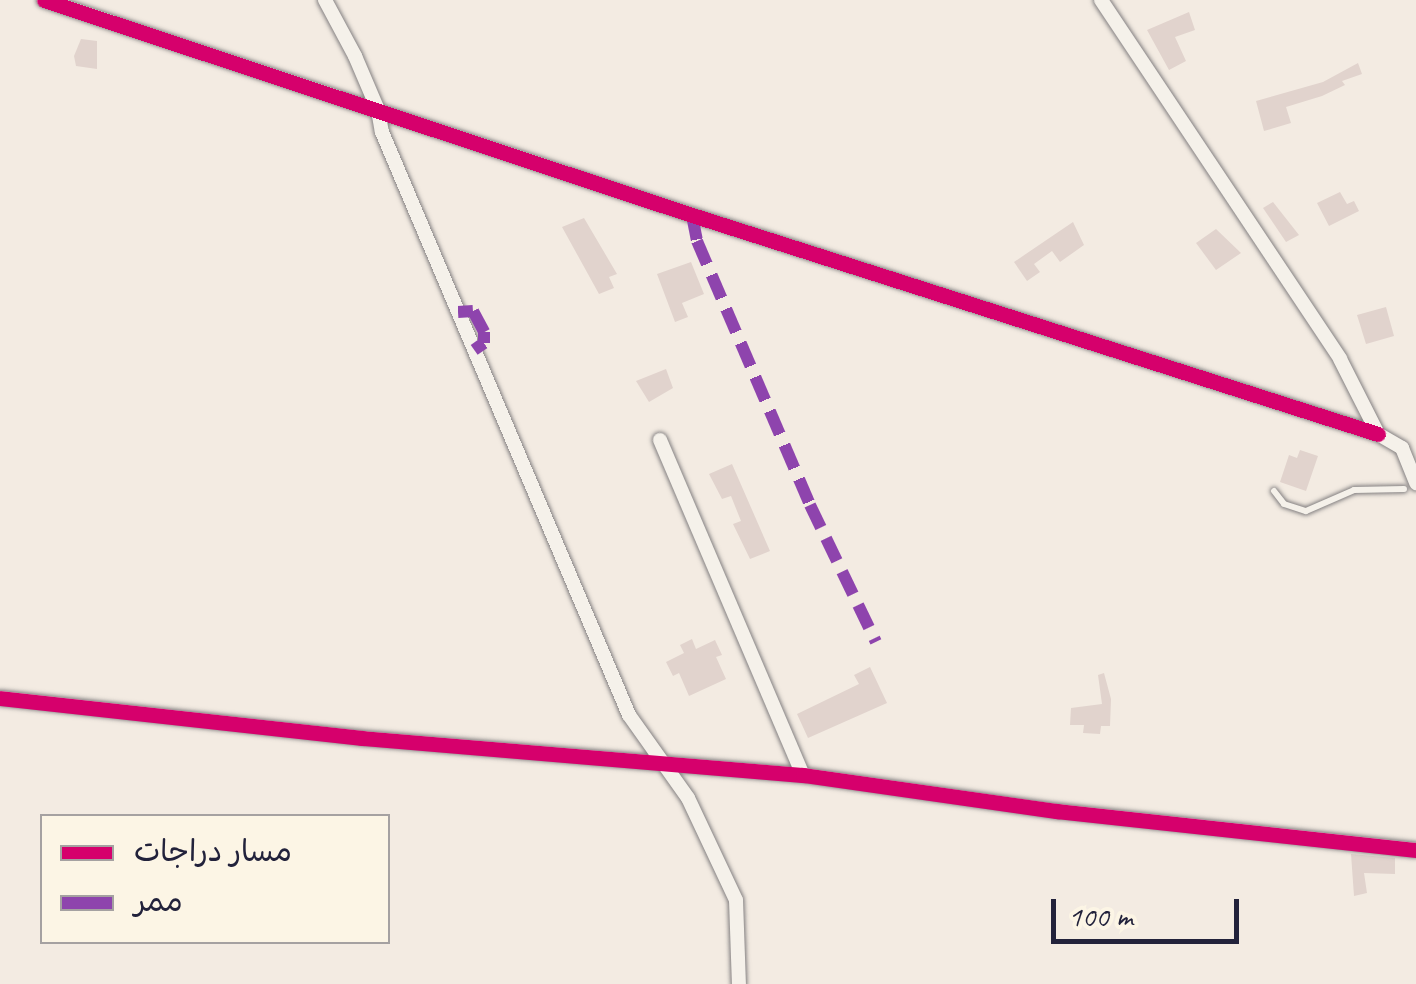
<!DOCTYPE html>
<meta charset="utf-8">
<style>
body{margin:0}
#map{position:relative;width:1416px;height:984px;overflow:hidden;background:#f3ebe2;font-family:Caveat,"Playpen Sans Arabic",sans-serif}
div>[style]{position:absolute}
.building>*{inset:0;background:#e1d3cd}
.roads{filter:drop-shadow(0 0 2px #848182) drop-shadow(0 0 2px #848182)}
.lane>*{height:6px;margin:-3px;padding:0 3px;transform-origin:3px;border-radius:3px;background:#f5f1ea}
.street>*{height:14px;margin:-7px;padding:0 7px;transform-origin:7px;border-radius:7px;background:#f5f1ea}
.quiet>*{height:12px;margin-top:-6px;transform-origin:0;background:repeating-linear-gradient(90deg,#8e44ad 0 25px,transparent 0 37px)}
.cycleway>*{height:15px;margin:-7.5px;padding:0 7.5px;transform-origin:7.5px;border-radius:7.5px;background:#d6006c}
span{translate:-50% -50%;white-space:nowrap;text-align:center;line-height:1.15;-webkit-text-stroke:8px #fcf5e5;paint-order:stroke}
.legend{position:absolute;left:40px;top:814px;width:350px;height:130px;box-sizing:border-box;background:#fcf5e5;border:2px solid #a5a1a1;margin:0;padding:12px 18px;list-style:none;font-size:30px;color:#22223b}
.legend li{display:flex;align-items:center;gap:20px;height:50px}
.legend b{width:50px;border:2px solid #a5a1a1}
.scale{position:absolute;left:1051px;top:899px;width:188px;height:45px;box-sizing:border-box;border:5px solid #22223b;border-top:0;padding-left:12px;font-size:30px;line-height:35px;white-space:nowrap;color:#22223b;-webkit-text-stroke:8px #fcf5e5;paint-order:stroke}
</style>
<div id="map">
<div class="building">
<div style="clip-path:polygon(1189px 12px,1195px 30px,1175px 37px,1186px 61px,1169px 70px,1147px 30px)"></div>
<div style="clip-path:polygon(81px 39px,97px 41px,97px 69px,76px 66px,74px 56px)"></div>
<div style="clip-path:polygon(1358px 63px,1362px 74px,1342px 81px,1345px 85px,1322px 96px,1286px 107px,1291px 123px,1264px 131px,1256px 101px,1323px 82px)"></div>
<div style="clip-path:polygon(1340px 192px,1347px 204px,1354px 201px,1359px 211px,1329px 226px,1317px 203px)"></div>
<div style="clip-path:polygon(1273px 202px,1299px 235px,1286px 242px,1263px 208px)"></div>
<div style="clip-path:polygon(584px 218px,617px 274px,609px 277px,614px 288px,599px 294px,562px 227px)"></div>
<div style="clip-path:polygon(1073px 222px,1084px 245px,1060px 262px,1052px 251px,1034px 264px,1040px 272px,1027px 281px,1014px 262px)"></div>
<div style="clip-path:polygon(1216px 229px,1241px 253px,1216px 270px,1196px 243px)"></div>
<div style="clip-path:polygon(691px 262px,704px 294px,682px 303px,688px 317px,675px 322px,657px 274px)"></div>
<div style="clip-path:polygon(1386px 307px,1394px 336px,1366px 344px,1357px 315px)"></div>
<div style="clip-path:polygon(666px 369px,673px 388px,649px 402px,636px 381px)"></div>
<div style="clip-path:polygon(1300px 450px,1318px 456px,1306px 491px,1280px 482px,1289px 455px,1297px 458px)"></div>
<div style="clip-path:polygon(732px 464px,770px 551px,750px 559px,733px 524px,741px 521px,731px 496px,722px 499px,709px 474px)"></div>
<div style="clip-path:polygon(692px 639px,696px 649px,715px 640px,722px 655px,716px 657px,726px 679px,689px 696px,679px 673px,673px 676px,666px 662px,684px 653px,680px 645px)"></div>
<div style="clip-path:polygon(870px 667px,887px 703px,808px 738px,797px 714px,859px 684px,854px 675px)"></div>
<div style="clip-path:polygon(1104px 673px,1111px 699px,1110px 726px,1101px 726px,1100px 734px,1083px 733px,1084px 725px,1070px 725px,1071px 708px,1102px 704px,1098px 675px)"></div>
<div style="clip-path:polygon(1351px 854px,1395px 858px,1395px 874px,1364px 873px,1367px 893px,1354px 896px)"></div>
</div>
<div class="roads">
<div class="lane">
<div style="left:1274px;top:491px;width:16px;rotate:52deg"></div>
<div style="left:1284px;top:504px;width:23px;rotate:18deg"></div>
<div style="left:1306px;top:511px;width:52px;rotate:-23.6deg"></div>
<div style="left:1354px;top:490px;width:50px;rotate:-1.1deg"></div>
</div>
<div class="street">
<div style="left:44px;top:0;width:683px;rotate:18.36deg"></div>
<div style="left:692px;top:215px;width:720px;rotate:17.71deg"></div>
<div style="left:325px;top:0;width:64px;rotate:61.8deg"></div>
<div style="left:355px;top:56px;width:59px;rotate:66.9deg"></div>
<div style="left:378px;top:110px;width:22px;rotate:80deg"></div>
<div style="left:382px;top:132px;width:633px;rotate:67.04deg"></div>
<div style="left:629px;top:715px;width:102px;rotate:54.6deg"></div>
<div style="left:688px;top:798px;width:113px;rotate:64.8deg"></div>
<div style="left:736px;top:900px;width:84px;rotate:88deg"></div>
<div style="left:1101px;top:0;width:431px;rotate:56.3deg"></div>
<div style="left:1340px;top:359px;width:84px;rotate:63.1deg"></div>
<div style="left:1378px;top:434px;width:28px;rotate:30deg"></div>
<div style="left:1402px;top:448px;width:38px;rotate:68deg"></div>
<div style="left:660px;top:440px;width:364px;rotate:66.9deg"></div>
<div style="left:0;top:698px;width:364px;rotate:6.3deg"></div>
<div style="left:362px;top:738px;width:443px;rotate:4.8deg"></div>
<div style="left:803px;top:775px;width:257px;rotate:8.1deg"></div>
<div style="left:1057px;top:811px;width:361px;rotate:6.2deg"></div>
</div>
</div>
<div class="quiet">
<div style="left:692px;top:215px;width:26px;rotate:79deg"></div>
<div style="left:697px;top:241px;width:287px;rotate:66.8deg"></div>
<div style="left:810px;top:505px;width:152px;rotate:64.3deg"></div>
<div style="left:458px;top:312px;width:15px;rotate:-4deg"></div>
<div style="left:473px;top:311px;width:24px;rotate:62deg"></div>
<div style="left:484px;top:332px;width:11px;rotate:90deg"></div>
<div style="left:484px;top:343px;width:12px;rotate:145deg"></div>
</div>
<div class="cycleway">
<div style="left:44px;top:0;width:683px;rotate:18.36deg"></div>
<div style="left:692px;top:215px;width:720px;rotate:17.71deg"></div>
<div style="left:0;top:698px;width:364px;rotate:6.3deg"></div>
<div style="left:362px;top:738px;width:443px;rotate:4.8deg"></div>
<div style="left:803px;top:775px;width:257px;rotate:8.1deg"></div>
<div style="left:1057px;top:811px;width:361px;rotate:6.2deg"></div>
</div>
<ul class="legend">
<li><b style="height:12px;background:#d6006c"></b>مسار دراجات</li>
<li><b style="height:12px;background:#8e44ad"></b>ممر</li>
</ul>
<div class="scale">100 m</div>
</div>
